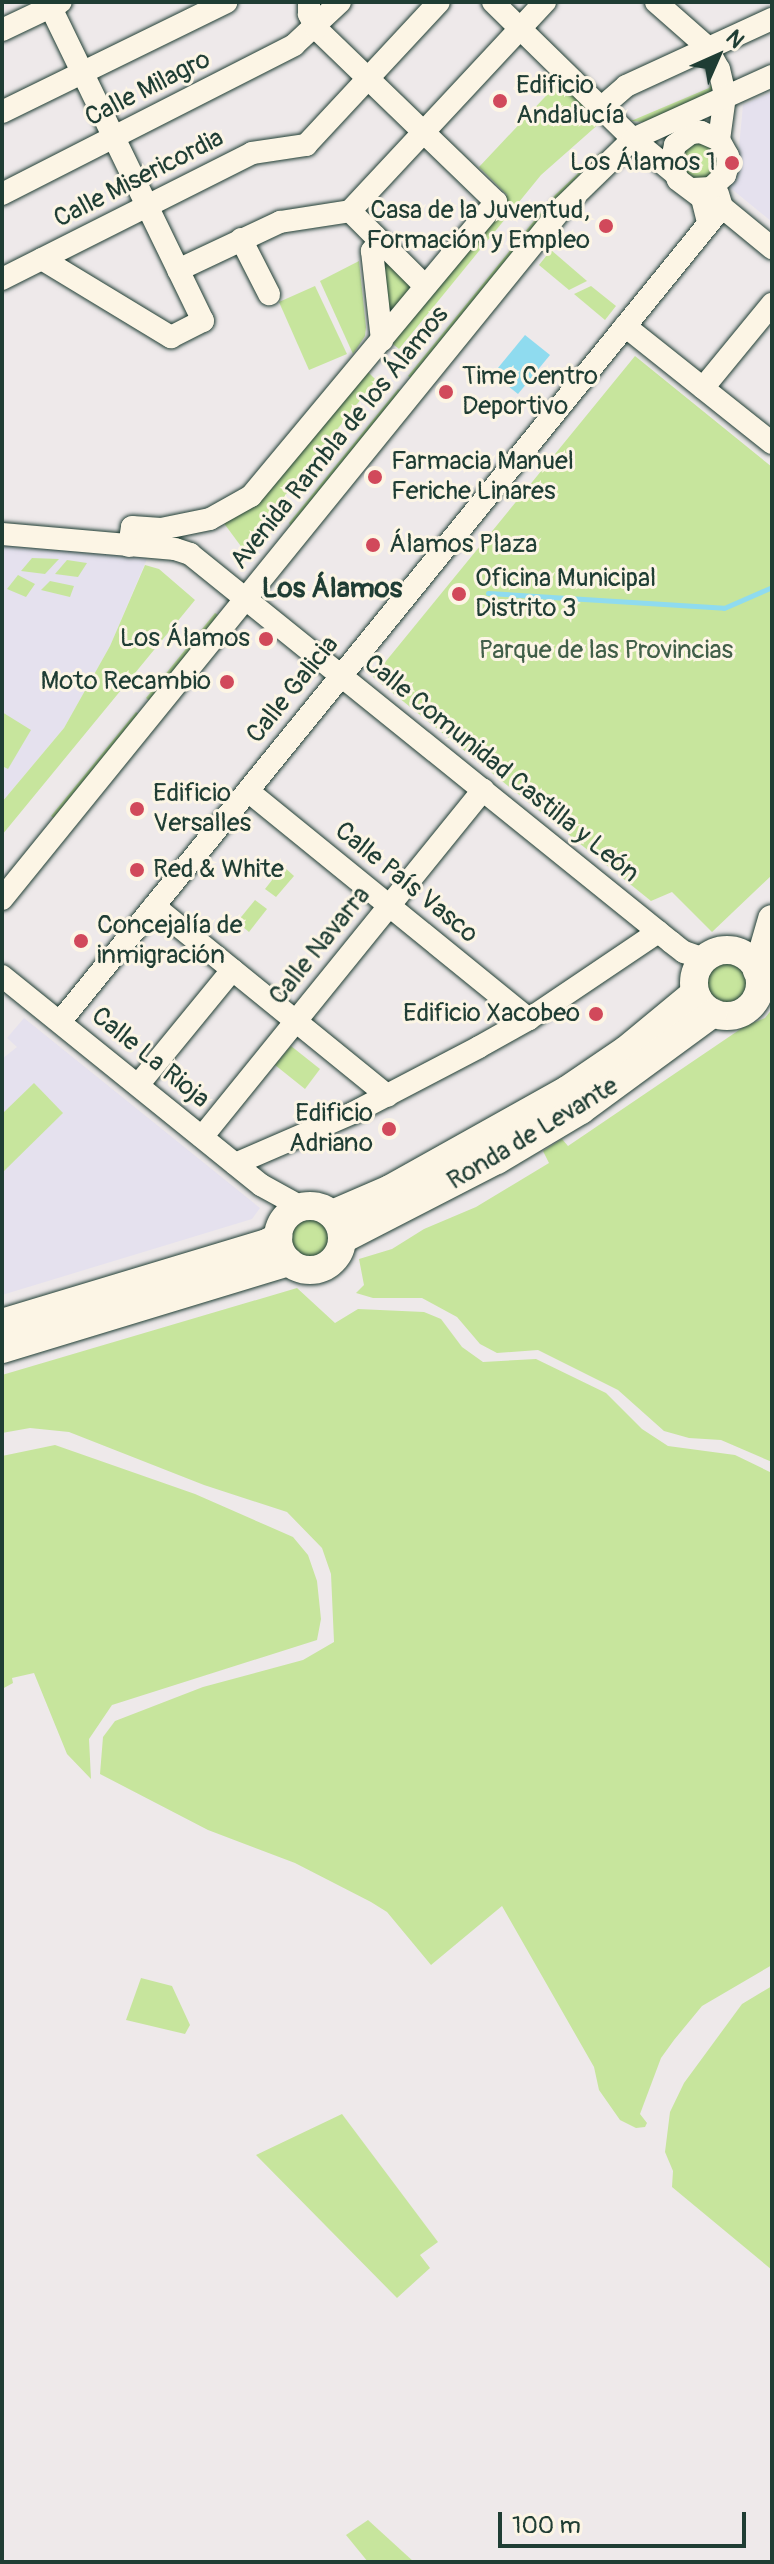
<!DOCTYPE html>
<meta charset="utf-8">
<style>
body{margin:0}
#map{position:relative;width:774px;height:2564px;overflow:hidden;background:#eee9ea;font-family:Pangolin,sans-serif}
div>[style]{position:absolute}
.built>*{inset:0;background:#e5e1ee}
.green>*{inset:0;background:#c7e59d}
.round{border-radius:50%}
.water>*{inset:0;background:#8fdbef}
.stream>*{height:5px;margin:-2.5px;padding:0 2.5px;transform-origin:2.5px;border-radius:2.5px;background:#8fdbef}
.roads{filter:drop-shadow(0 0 2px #1f3d34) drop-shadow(0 0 2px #1f3d34)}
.minor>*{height:22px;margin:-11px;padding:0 11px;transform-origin:11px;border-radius:11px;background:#fcf5e5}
.major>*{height:28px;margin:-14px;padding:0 14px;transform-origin:14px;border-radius:14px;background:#fcf5e5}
.major>.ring{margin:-14px;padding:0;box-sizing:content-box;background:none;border:28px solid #fcf5e5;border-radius:50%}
.dots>*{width:22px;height:22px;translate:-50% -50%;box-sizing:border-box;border:4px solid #fcf5e5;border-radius:50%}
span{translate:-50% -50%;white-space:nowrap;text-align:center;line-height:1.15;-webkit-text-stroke:6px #fcf5e5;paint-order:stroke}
.poi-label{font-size:26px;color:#1f3d34}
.left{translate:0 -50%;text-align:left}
.right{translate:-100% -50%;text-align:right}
.street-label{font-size:26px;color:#1f3d34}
.park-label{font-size:26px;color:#415f49}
.neighbourhood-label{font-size:28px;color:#1f3d34;font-weight:700}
.frame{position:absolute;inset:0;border:4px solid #1f3d34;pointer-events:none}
.north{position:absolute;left:678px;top:16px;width:80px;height:80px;-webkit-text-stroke:6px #fcf5e5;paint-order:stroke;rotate:45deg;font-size:22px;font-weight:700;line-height:32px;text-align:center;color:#1f3d34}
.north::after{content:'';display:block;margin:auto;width:28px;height:36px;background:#1f3d34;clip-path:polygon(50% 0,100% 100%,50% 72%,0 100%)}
.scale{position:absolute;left:498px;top:2512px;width:248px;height:36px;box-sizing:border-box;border:4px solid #1f3d34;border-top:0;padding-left:10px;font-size:24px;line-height:28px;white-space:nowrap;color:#1f3d34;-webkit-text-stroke:6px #fcf5e5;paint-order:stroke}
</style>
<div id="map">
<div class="built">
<div style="clip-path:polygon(772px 92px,772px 222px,728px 186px,737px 168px,743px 105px)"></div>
<div style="clip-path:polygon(2px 541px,149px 554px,110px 646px,64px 728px,2px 802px)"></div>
<div style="clip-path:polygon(24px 1018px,260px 1208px,252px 1219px,2px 1295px,2px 1059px,17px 1047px,7px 1038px)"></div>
</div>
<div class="green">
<div style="clip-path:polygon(714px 79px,713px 91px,644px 122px,631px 121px,709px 88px)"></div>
<div style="clip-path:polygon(560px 81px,601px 122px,541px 175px,399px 349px,389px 341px,507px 195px,479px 167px)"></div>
<div style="clip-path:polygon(700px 141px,717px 151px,718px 170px,702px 182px,684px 174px,680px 155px,683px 149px)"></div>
<div style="clip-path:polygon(604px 149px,558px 197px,411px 378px,408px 376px,555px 195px)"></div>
<div style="clip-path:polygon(551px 250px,587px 281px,569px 290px,539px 265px)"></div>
<div style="clip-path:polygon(383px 260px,415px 287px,393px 314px,389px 312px)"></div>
<div style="clip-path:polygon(359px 261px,366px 327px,365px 336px,353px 354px,320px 281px)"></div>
<div style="clip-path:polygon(315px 286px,347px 354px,309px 370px,279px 302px)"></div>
<div style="clip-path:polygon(591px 286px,616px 306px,605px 320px,574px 294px)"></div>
<div style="clip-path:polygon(635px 356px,772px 467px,772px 875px,712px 932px,672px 892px,651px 901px,373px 677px)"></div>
<div style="clip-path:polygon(366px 370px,376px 380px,243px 549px,223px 522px)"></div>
<div style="clip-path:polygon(398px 389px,401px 391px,291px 526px,289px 523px)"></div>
<div style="clip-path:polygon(32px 558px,59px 559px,45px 574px,21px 571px)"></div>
<div style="clip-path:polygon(67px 560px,87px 563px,78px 577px,55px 574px)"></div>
<div style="clip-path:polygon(145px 565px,159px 569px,195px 600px,2px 835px,2px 802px,64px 728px,110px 646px)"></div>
<div style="clip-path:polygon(18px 575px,35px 584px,26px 597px,7px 589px)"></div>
<div style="clip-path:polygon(50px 581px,74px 586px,70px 597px,41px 590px)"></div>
<div style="clip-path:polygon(215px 613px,221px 617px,151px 702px,146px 698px)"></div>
<div style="clip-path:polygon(2px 712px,31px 730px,8px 769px,2px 766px)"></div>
<div style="clip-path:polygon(136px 712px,140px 715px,55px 819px,51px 816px)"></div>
<div style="clip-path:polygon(283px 866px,294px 876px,276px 897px,265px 889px)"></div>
<div style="clip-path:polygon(255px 900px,267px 909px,249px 932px,237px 922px)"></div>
<div class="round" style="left:704px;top:961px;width:46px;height:46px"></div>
<div style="clip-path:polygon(772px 1009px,772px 1462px,721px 1440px,689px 1438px,664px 1431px,618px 1390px,538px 1350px,497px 1353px,480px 1344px,457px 1317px,422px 1298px,373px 1298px,356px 1293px,364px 1285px,359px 1259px,392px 1249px,424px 1229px,476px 1207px,549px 1163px,543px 1151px,562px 1139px,568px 1146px,745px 1026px,765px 1018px)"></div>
<div style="clip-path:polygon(291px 1046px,320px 1069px,305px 1089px,275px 1065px)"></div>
<div style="clip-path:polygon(34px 1083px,63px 1113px,2px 1173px,2px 1114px)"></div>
<div class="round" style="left:290px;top:1219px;width:38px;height:38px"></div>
<div style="clip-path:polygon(297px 1288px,335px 1323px,358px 1309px,424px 1312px,441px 1319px,462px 1347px,483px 1362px,536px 1359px,606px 1393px,642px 1429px,668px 1446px,735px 1455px,772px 1473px,772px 1965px,702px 2006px,674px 2040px,661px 2058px,640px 2114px,647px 2123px,645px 2127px,636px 2128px,620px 2120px,599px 2090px,594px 2067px,502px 1906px,431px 1965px,387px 1912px,371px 1902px,295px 1863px,208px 1830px,100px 1774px,103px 1737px,115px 1721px,203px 1687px,303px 1660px,334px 1642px,331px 1574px,322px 1548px,287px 1512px,204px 1485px,69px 1432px,30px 1428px,2px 1433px,2px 1375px)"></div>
<div style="clip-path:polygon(55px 1445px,195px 1494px,293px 1537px,308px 1555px,317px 1581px,321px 1619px,317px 1640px,112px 1705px,89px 1739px,91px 1779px,67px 1754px,34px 1673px,12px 1678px,13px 1683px,2px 1689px,2px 1456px)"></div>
<div style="clip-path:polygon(141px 1978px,172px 1986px,190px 2025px,185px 2034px,126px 2020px)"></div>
<div style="clip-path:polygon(772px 1986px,772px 2270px,672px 2187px,673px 2171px,665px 2152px,670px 2112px,684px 2083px,742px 2004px)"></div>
<div style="clip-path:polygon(342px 2114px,438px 2242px,420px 2255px,430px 2268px,397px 2298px,256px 2155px)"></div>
<div style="clip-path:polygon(368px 2520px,414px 2562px,368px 2562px,346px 2535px)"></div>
</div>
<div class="water">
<div style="clip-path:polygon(525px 335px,550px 355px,518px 394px,493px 374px)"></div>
</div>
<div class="stream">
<div style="left:488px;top:593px;width:236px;rotate:3.6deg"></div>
<div style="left:724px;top:608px;width:52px;rotate:-23.6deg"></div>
</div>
<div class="roads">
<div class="minor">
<div style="left:493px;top:2px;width:196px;rotate:44.4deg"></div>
<div style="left:633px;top:139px;width:52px;rotate:39.5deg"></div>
<div style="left:656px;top:2px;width:67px;rotate:41.3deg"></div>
<div style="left:706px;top:46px;width:26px;rotate:61deg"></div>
<div style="left:719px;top:69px;width:28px;rotate:77deg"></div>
<div style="left:725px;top:96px;width:44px;rotate:97.8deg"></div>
<div style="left:2px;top:30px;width:65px;rotate:-25.4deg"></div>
<div style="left:602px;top:107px;width:32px;rotate:-41deg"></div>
<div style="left:626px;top:86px;width:161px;rotate:-24.7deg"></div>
<div style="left:2px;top:112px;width:250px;rotate:-26.1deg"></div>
<div style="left:693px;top:189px;width:18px;rotate:-3deg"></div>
<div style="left:711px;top:188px;width:19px;rotate:-43deg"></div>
<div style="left:725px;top:175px;width:9px;rotate:-72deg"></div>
<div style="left:728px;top:166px;width:10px;rotate:-90deg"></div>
<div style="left:728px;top:156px;width:18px;rotate:-119deg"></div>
<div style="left:719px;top:140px;width:20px;rotate:-156deg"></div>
<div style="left:701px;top:132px;width:10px;rotate:174deg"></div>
<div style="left:691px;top:133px;width:20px;rotate:143deg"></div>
<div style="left:675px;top:145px;width:19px;rotate:102deg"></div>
<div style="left:671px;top:164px;width:17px;rotate:66deg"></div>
<div style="left:678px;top:180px;width:30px;rotate:37deg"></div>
<div style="left:702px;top:198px;width:25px;rotate:76deg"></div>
<div style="left:2px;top:194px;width:328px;rotate:-27deg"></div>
<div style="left:294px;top:45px;width:63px;rotate:-43.1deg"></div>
<div style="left:718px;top:194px;width:14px;rotate:73deg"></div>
<div style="left:722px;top:207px;width:65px;rotate:39.4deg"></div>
<div style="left:350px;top:211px;width:96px;rotate:45deg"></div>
<div style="left:241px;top:239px;width:62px;rotate:63deg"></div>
<div style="left:380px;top:241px;width:13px;rotate:129deg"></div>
<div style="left:372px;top:251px;width:90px;rotate:83.6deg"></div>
<div style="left:42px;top:259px;width:151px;rotate:31.2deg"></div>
<div style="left:171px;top:337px;width:36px;rotate:-27deg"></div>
<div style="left:203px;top:321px;width:355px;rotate:-115.9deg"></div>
<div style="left:178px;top:270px;width:113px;rotate:-25.2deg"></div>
<div style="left:280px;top:222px;width:71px;rotate:-8.9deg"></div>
<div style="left:350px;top:211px;width:286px;rotate:-47deg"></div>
<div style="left:2px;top:279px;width:280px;rotate:-26.7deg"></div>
<div style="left:252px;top:153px;width:55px;rotate:-8.4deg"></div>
<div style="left:306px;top:145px;width:195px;rotate:-47.1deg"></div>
<div style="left:625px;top:326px;width:188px;rotate:38.5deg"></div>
<div style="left:703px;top:388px;width:109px;rotate:-50.6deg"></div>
<div style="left:2px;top:534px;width:174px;rotate:5deg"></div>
<div style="left:175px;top:549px;width:16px;rotate:18deg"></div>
<div style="left:190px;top:554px;width:618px;rotate:38.89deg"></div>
<div style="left:671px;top:942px;width:16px;rotate:38deg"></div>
<div style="left:684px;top:952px;width:21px;rotate:19deg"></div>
<div style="left:129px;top:546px;width:19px;rotate:-81deg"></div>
<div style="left:132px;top:527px;width:29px;rotate:4deg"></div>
<div style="left:161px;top:529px;width:50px;rotate:-11.5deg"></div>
<div style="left:210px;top:519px;width:47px;rotate:-29.3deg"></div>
<div style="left:251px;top:496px;width:383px;rotate:-50.2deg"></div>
<div style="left:496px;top:202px;width:250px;rotate:-136deg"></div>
<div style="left:316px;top:28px;width:16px;rotate:-117deg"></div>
<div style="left:309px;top:14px;width:12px;rotate:-90deg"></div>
<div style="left:248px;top:791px;width:362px;rotate:39.1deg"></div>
<div style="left:2px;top:899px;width:892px;rotate:-50.96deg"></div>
<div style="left:564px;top:206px;width:96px;rotate:-44.2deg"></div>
<div style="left:633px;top:139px;width:153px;rotate:-24.4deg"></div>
<div style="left:154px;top:906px;width:301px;rotate:39.1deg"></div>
<div style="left:2px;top:976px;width:333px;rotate:38.9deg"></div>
<div style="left:261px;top:1185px;width:46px;rotate:28.8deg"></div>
<div style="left:60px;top:1022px;width:1050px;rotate:-50.91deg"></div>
<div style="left:138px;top:1085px;width:149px;rotate:-50.7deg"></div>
<div style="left:202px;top:1137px;width:447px;rotate:-51deg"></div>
<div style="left:235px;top:1164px;width:129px;rotate:-23.4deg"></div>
<div style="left:353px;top:1113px;width:142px;rotate:-27.6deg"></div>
<div style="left:479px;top:1047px;width:57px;rotate:-29.2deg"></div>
<div style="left:529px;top:1019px;width:156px;rotate:-34deg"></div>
</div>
<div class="major">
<div class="ring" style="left:694px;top:950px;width:38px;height:38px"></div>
<div style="left:757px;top:971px;width:54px;rotate:-73.9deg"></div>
<div class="ring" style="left:278px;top:1206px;width:36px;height:36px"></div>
<div style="left:332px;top:1214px;width:63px;rotate:-23.3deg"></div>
<div style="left:390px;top:1189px;width:203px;rotate:-29.2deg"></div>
<div style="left:567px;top:1090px;width:71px;rotate:-34.1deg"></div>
<div style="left:626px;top:1050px;width:89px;rotate:-39.6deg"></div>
<div style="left:343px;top:1239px;width:173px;rotate:-27.2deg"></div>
<div style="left:497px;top:1160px;width:98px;rotate:-30.8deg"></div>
<div style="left:581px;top:1110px;width:164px;rotate:-36.3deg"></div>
<div style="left:2px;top:1323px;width:277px;rotate:-16.8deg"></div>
<div style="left:267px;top:1243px;width:13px;rotate:-29deg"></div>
<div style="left:2px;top:1349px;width:300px;rotate:-16.9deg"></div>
</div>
</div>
<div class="dots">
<div style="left:500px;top:101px;background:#d1495b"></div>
<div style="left:732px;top:163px;background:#d1495b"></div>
<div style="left:606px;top:226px;background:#d1495b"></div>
<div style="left:446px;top:392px;background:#d1495b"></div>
<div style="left:375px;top:477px;background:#d1495b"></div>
<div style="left:373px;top:545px;background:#d1495b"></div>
<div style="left:459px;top:594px;background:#d1495b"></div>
<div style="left:266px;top:639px;background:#d1495b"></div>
<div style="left:227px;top:682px;background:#d1495b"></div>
<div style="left:137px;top:809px;background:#d1495b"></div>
<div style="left:137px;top:870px;background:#d1495b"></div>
<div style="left:81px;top:941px;background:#d1495b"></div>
<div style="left:596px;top:1014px;background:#d1495b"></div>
<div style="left:389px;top:1129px;background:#d1495b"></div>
</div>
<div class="poi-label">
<span class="left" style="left:516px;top:101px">Edificio<br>Andalucía</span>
<span class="right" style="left:716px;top:163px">Los Álamos 1</span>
<span class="right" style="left:590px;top:226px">Casa de la Juventud,<br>Formación y Empleo</span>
<span class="left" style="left:462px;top:392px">Time Centro<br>Deportivo</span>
<span class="left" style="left:391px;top:477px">Farmacia Manuel<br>Feriche Linares</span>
<span class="left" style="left:389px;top:545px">Álamos Plaza</span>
<span class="left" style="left:475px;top:594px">Oficina Municipal<br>Distrito 3</span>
<span class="right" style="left:250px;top:639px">Los Álamos</span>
<span class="right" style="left:211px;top:682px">Moto Recambio</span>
<span class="left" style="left:153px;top:809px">Edificio<br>Versalles</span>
<span class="left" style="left:153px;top:870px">Red &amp; White</span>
<span class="left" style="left:97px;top:941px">Concejalía de<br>inmigración</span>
<span class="right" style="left:580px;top:1014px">Edificio Xacobeo</span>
<span class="right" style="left:373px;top:1129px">Edificio<br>Adriano</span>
</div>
<div class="street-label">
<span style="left:148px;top:89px;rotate:-27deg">Calle Milagro</span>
<span style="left:139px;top:179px;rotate:-27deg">Calle Misericordia</span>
<span style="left:340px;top:438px;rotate:-51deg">Avenida Rambla de los Álamos</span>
<span style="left:293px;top:690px;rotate:-51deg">Calle Galicia</span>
<span style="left:501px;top:769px;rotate:39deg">Calle Comunidad Castilla y León</span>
<span style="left:406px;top:883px;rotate:39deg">Calle País Vasco</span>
<span style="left:320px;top:946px;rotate:-51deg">Calle Navarra</span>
<span style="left:150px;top:1058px;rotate:39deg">Calle La Rioja</span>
<span style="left:533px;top:1134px;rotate:-31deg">Ronda de Levante</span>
</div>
<div class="park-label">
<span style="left:606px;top:651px">Parque de las Provincias</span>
</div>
<div class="neighbourhood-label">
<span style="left:332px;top:589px">Los Álamos</span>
</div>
<div class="frame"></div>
<div class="north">N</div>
<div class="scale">100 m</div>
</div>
